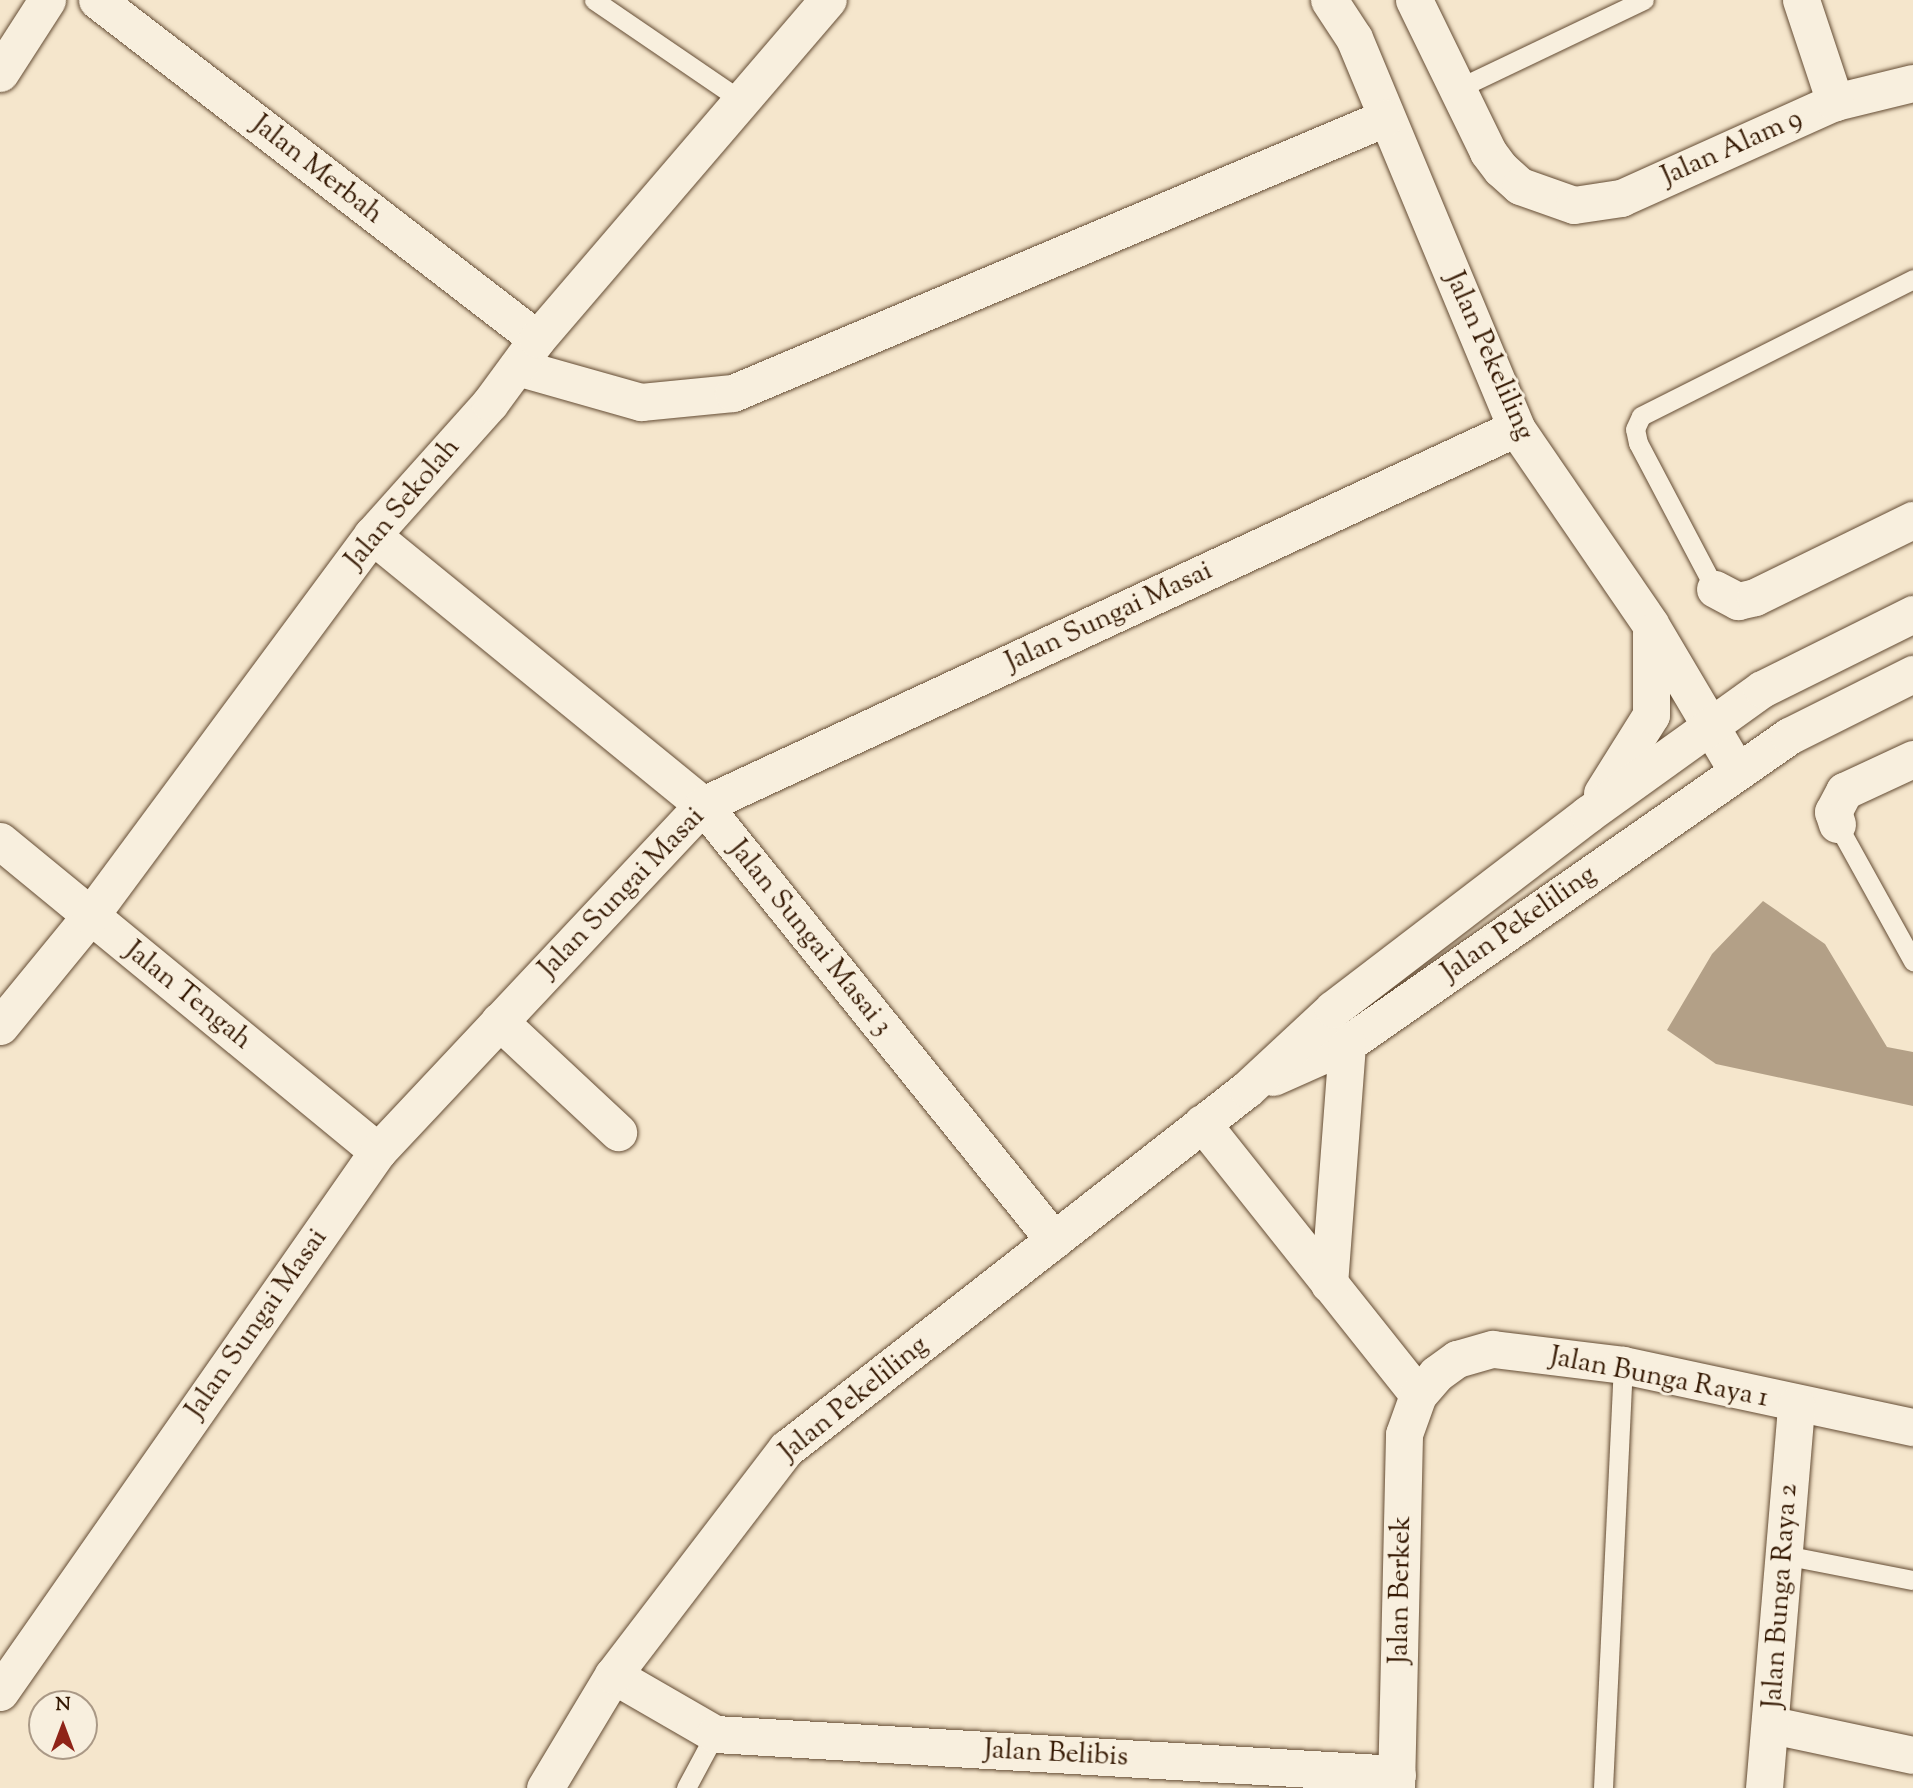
<!DOCTYPE html>
<style>
body{margin:0}
#map{position:relative;width:1913px;height:1788px;overflow:hidden;background:#f5e6cc;font-family:"Sorts Mill Goudy",serif}
div>[style]{position:absolute}
.water>*{inset:0;background:#b3a087}
.roads{filter:drop-shadow(0 0 2px #644c34) drop-shadow(0 0 2px #644c34)}
.service>*{height:19px;margin:-9.5px;padding:0 9.5px;transform-origin:9.5px;border-radius:9.5px;background:#f8efde}
.minor>*{height:37px;margin:-18.5px;padding:0 18.5px;transform-origin:18.5px;border-radius:18.5px;background:#f8efde}
span{translate:-50% -50%;white-space:nowrap;text-align:center;line-height:1.15;-webkit-text-stroke:6px #f8efde;paint-order:stroke}
.street-label{font-size:28px;color:#341802}
.north{position:absolute;left:28px;top:1690px;width:70px;height:70px;box-sizing:border-box;background:#f8efde;border:2px solid #aa9986;border-radius:50%;rotate:0deg;font-size:19px;font-weight:700;line-height:28px;text-align:center;color:#341802}
.north::after{content:'';display:block;margin:auto;width:24px;height:32px;background:#8f2418;clip-path:polygon(50% 0,100% 100%,50% 72%,0 100%)}
</style>
<div id="map">
<div class="water">
<div style="clip-path:polygon(1763px 901px,1825px 944px,1887px 1047px,1913px 1052px,1913px 1106px,1716px 1064px,1667px 1030px,1712px 954px)"></div>
</div>
<div class="roads">
<div class="service">
<div style="left:594px;top:0;width:179px;rotate:34.3deg"></div>
<div style="left:1457px;top:89px;width:207px;rotate:-25.5deg"></div>
<div style="left:1715px;top:589px;width:165px;rotate:-117.8deg"></div>
<div style="left:1638px;top:443px;width:14px;rotate:-102deg"></div>
<div style="left:1635px;top:429px;width:14px;rotate:-65deg"></div>
<div style="left:1641px;top:416px;width:305px;rotate:-26.7deg"></div>
<div style="left:1837px;top:824px;width:157px;rotate:61deg"></div>
<div style="left:1784px;top:1555px;width:131px;rotate:11deg"></div>
<div style="left:686px;top:1788px;width:61px;rotate:-61.8deg"></div>
<div style="left:1603px;top:1788px;width:423px;rotate:-87.3deg"></div>
</div>
<div class="minor">
<div style="left:97px;top:0;width:555px;rotate:37.61deg"></div>
<div style="left:1329px;top:0;width:45px;rotate:56.7deg"></div>
<div style="left:1354px;top:38px;width:422px;rotate:67.4deg"></div>
<div style="left:1516px;top:428px;width:237px;rotate:55.6deg"></div>
<div style="left:1650px;top:624px;width:171px;rotate:59.4deg"></div>
<div style="left:1414px;top:0;width:169px;rotate:64deg"></div>
<div style="left:1488px;top:152px;width:21px;rotate:53deg"></div>
<div style="left:1501px;top:169px;width:25px;rotate:42deg"></div>
<div style="left:1520px;top:186px;width:57px;rotate:19.4deg"></div>
<div style="left:1574px;top:205px;width:48px;rotate:-8.5deg"></div>
<div style="left:1621px;top:198px;width:235px;rotate:-24.2deg"></div>
<div style="left:1835px;top:102px;width:80px;rotate:-13.7deg"></div>
<div style="left:1801px;top:0;width:108px;rotate:71.6deg"></div>
<div style="left:0;top:73px;width:87px;rotate:-57.2deg"></div>
<div style="left:517px;top:367px;width:129px;rotate:15.8deg"></div>
<div style="left:641px;top:402px;width:92px;rotate:-5.6deg"></div>
<div style="left:733px;top:393px;width:708px;rotate:-22.87deg"></div>
<div style="left:372px;top:535px;width:427px;rotate:39.2deg"></div>
<div style="left:703px;top:805px;width:559px;rotate:51.1deg"></div>
<div style="left:1715px;top:589px;width:26px;rotate:28deg"></div>
<div style="left:1738px;top:601px;width:17px;rotate:-13deg"></div>
<div style="left:1755px;top:597px;width:176px;rotate:-26deg"></div>
<div style="left:1602px;top:793px;width:92px;rotate:-57.9deg"></div>
<div style="left:1651px;top:715px;width:83px;rotate:-90deg"></div>
<div style="left:1837px;top:824px;width:13px;rotate:-108deg"></div>
<div style="left:1833px;top:812px;width:24px;rotate:-62deg"></div>
<div style="left:1844px;top:791px;width:76px;rotate:-24.9deg"></div>
<div style="left:0;top:841px;width:489px;rotate:39.4deg"></div>
<div style="left:499px;top:1021px;width:163px;rotate:43deg"></div>
<div style="left:0;top:1026px;width:142px;rotate:-50.7deg"></div>
<div style="left:90px;top:916px;width:474px;rotate:-53.5deg"></div>
<div style="left:372px;top:535px;width:177px;rotate:-48.2deg"></div>
<div style="left:490px;top:403px;width:79px;rotate:-53.7deg"></div>
<div style="left:537px;top:339px;width:447px;rotate:-49.4deg"></div>
<div style="left:1273px;top:1077px;width:81px;rotate:-24deg"></div>
<div style="left:1347px;top:1044px;width:539px;rotate:-34.87deg"></div>
<div style="left:1789px;top:736px;width:139px;rotate:-26.6deg"></div>
<div style="left:1202px;top:1123px;width:347px;rotate:51.5deg"></div>
<div style="left:1329px;top:1284px;width:241px;rotate:-85.7deg"></div>
<div style="left:613px;top:1675px;width:118px;rotate:30deg"></div>
<div style="left:715px;top:1734px;width:683px;rotate:3.36deg"></div>
<div style="left:0;top:1692px;width:660px;rotate:-55.06deg"></div>
<div style="left:378px;top:1151px;width:475px;rotate:-46.8deg"></div>
<div style="left:703px;top:805px;width:896px;rotate:-24.88deg"></div>
<div style="left:1772px;top:1725px;width:144px;rotate:12deg"></div>
<div style="left:545px;top:1788px;width:132px;rotate:-59deg"></div>
<div style="left:613px;top:1675px;width:285px;rotate:-52.6deg"></div>
<div style="left:786px;top:1449px;width:585px;rotate:-37.99deg"></div>
<div style="left:1247px;top:1089px;width:117px;rotate:-42.9deg"></div>
<div style="left:1333px;top:1009px;width:321px;rotate:-37.4deg"></div>
<div style="left:1588px;top:814px;width:214px;rotate:-35.7deg"></div>
<div style="left:1762px;top:689px;width:169px;rotate:-26.4deg"></div>
<div style="left:1396px;top:1788px;width:354px;rotate:-88.7deg"></div>
<div style="left:1404px;top:1434px;width:41px;rotate:-70.3deg"></div>
<div style="left:1418px;top:1395px;width:28px;rotate:-49deg"></div>
<div style="left:1436px;top:1374px;width:26px;rotate:-36deg"></div>
<div style="left:1457px;top:1359px;width:37px;rotate:-16deg"></div>
<div style="left:1493px;top:1349px;width:131px;rotate:7deg"></div>
<div style="left:1623px;top:1365px;width:297px;rotate:12.1deg"></div>
<div style="left:1764px;top:1788px;width:385px;rotate:-85.2deg"></div>
</div>
</div>
<div class="street-label">
<span style="left:1732px;top:148px;rotate:-24deg">Jalan Alam 9</span>
<span style="left:317px;top:170px;rotate:38deg">Jalan Merbah</span>
<span style="left:1489px;top:356px;rotate:66deg">Jalan Pekeliling</span>
<span style="left:403px;top:504px;rotate:-50deg">Jalan Sekolah</span>
<span style="left:1109px;top:617px;rotate:-25deg">Jalan Sungai Masai</span>
<span style="left:622px;top:893px;rotate:-46deg">Jalan Sungai Masai</span>
<span style="left:1519px;top:924px;rotate:-35deg">Jalan Pekeliling</span>
<span style="left:810px;top:938px;rotate:51deg">Jalan Sungai Masai 3</span>
<span style="left:188px;top:996px;rotate:39deg">Jalan Tengah</span>
<span style="left:257px;top:1324px;rotate:-55deg">Jalan Sungai Masai</span>
<span style="left:1659px;top:1378px;rotate:11deg">Jalan Bunga Raya 1</span>
<span style="left:854px;top:1399px;rotate:-39deg">Jalan Pekeliling</span>
<span style="left:1401px;top:1590px;rotate:-89deg">Jalan Berkek</span>
<span style="left:1781px;top:1596px;rotate:-86deg">Jalan Bunga Raya 2</span>
<span style="left:1056px;top:1754px;rotate:3deg">Jalan Belibis</span>
</div>
<div class="north">N</div>
</div>
